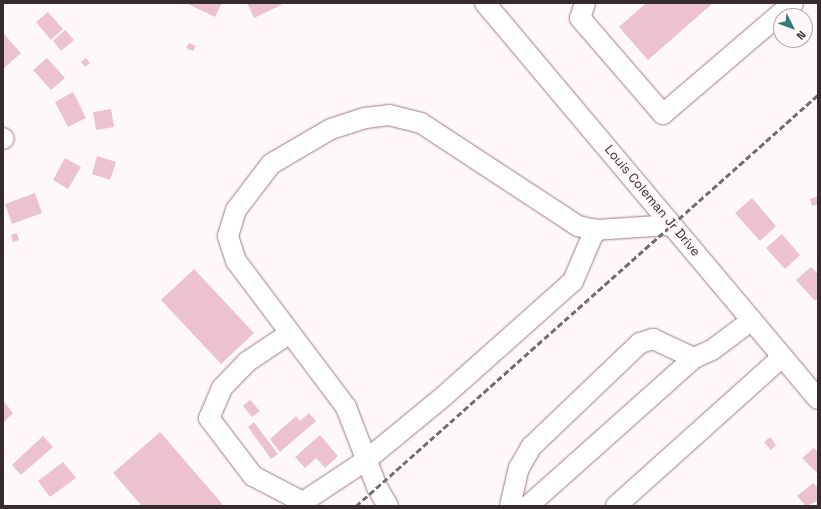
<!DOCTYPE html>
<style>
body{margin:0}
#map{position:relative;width:821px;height:509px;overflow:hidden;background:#fff8fa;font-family:"Space Grotesk",sans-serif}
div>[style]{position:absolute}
.building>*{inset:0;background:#ecc2ce}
.roads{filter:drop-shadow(0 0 1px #9a7c84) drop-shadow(0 0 1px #9a7c84)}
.minor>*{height:20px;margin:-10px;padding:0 10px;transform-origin:10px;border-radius:10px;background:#fff}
.rail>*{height:3px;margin-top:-1.5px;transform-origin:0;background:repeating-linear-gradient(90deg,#756a6d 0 6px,transparent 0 9px)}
span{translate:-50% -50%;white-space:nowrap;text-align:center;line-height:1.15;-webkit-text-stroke:3.5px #fff8fa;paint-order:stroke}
.street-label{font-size:13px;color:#382b2f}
.frame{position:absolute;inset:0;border:4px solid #382b2f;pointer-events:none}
.north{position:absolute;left:773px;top:8px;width:40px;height:40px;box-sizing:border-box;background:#fff8fa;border:1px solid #afa6a9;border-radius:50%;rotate:132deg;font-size:11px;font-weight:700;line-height:16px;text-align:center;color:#382b2f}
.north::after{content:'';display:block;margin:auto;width:14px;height:18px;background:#337c7d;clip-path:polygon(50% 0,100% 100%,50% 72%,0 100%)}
</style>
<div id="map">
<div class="building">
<div style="clip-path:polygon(186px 3px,222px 3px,215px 17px)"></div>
<div style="clip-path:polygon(247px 3px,282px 3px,283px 4px,254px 18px)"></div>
<div style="clip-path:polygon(646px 3px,713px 3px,648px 60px,619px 27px)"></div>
<div style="clip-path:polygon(48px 12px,63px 29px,51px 40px,36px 22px)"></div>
<div style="clip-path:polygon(65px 30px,74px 40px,61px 51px,53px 41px)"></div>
<div style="clip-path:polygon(3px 33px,21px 53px,3px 69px)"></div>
<div style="clip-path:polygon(189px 43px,196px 46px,193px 51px,186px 48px)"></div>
<div style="clip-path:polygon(47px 58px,65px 78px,51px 90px,33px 70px)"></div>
<div style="clip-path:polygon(86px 58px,90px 63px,85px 67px,81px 62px)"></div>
<div style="clip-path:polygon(73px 92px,86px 118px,68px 127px,55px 102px)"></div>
<div style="clip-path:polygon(111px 109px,114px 127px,96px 130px,93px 112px)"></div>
<div style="clip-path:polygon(97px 156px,116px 162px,110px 180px,92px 174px)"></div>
<div style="clip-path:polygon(65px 158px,81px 167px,68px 189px,53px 180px)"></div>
<div style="clip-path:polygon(35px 193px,42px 213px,12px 224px,5px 204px)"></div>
<div style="clip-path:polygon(818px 196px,818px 204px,812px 206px,810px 199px)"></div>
<div style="clip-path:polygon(752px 198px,776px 226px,760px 241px,735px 213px)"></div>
<div style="clip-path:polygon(17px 233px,19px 240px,13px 242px,11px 235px)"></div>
<div style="clip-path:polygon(782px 234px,800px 255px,785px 269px,766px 248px)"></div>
<div style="clip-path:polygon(811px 267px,818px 274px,818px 298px,815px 301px,796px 280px)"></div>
<div style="clip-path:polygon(194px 269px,254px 333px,221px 364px,161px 300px)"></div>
<div style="clip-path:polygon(250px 400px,260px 411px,252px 417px,243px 406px)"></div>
<div style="clip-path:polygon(3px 401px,13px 413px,3px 423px)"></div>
<div style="clip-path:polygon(309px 413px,316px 421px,280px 452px,270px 439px,296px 416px,300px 421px)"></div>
<div style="clip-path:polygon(254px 422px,278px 454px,271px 459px,248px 427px)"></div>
<div style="clip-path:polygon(160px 432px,224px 506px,142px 506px,113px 473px)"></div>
<div style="clip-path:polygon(320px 435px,338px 456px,325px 468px,316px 458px,305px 468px,295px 457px)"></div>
<div style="clip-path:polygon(43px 436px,53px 447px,21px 475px,12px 465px)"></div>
<div style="clip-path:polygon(770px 437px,776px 445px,771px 450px,764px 442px)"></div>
<div style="clip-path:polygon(814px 448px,818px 452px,818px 474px,802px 458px)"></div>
<div style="clip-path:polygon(63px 462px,76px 478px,50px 497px,38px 481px)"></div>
<div style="clip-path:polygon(813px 483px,818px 488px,818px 501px,806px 506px,797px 496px)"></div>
</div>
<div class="roads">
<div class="minor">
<div style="left:485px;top:3px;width:517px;rotate:49.94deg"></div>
<div style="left:585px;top:3px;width:16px;rotate:108deg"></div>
<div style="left:580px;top:18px;width:127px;rotate:49.2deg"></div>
<div style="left:663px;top:114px;width:171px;rotate:-40.5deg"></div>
<div style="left:3px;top:138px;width:1px;rotate:45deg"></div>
<div style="left:290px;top:333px;width:52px;rotate:146deg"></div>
<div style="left:247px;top:362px;width:36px;rotate:134deg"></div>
<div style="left:222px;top:388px;width:33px;rotate:113deg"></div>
<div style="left:209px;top:418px;width:73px;rotate:52.8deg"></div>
<div style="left:253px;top:476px;width:56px;rotate:27.5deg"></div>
<div style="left:303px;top:502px;width:74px;rotate:-33.5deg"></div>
<div style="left:365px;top:461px;width:102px;rotate:-39.4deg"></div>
<div style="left:444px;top:396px;width:173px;rotate:-41.7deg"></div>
<div style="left:573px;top:281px;width:56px;rotate:-66.7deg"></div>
<div style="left:388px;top:506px;width:22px;rotate:-120deg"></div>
<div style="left:377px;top:487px;width:86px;rotate:-111.2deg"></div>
<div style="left:346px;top:407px;width:183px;rotate:-127deg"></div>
<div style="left:236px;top:261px;width:26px;rotate:-108deg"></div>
<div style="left:228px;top:236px;width:27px;rotate:-73deg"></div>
<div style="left:236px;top:210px;width:58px;rotate:-52.7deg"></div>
<div style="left:271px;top:164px;width:69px;rotate:-30.3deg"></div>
<div style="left:331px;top:129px;width:36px;rotate:-18deg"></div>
<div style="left:365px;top:118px;width:24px;rotate:-7deg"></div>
<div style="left:389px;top:115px;width:33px;rotate:14deg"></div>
<div style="left:421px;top:123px;width:188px;rotate:33.3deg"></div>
<div style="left:578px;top:226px;width:17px;rotate:13deg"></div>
<div style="left:595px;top:230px;width:77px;rotate:-3.7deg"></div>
<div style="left:510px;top:506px;width:39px;rotate:-77deg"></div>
<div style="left:519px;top:468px;width:24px;rotate:-60deg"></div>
<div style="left:531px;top:447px;width:151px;rotate:-43.7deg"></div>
<div style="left:640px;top:343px;width:14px;rotate:-17deg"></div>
<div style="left:653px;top:339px;width:45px;rotate:24.9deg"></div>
<div style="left:528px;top:506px;width:222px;rotate:-41.7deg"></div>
<div style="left:694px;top:358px;width:20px;rotate:-24deg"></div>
<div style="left:712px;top:350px;width:50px;rotate:-36.9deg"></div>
<div style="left:616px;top:506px;width:223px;rotate:-41.9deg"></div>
</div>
</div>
<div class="rail">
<div style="left:356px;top:506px;width:618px;rotate:-41.66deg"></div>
</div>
<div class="street-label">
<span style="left:652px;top:201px;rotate:50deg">Louis Coleman Jr Drive</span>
</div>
<div class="frame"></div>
<div class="north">N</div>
</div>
